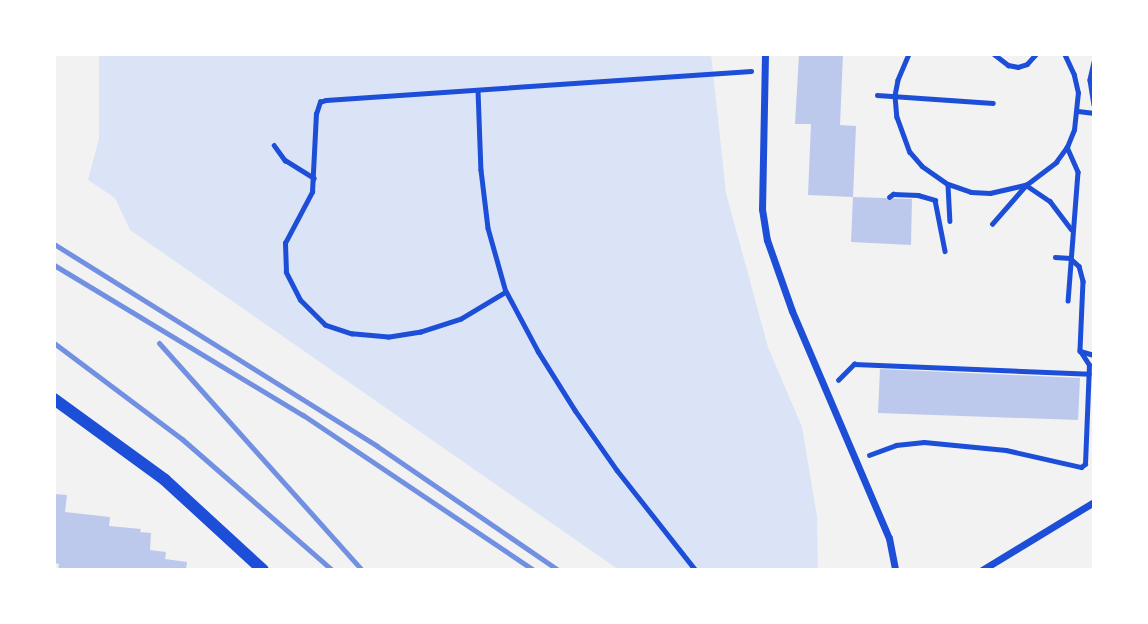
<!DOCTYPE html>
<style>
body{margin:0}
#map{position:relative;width:1148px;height:624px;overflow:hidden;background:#f2f2f2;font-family:Commissioner,sans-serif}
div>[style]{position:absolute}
.green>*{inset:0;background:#dbe4f7}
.building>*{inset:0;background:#bdc9ec}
.path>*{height:4.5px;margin:-2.25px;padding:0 2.25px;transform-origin:2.25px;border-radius:2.25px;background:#1d4ed8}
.minor>*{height:7px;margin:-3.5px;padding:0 3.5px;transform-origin:3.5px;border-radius:3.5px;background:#1d4ed8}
.tertiary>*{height:12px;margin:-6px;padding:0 6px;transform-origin:6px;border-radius:6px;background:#1d4ed8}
.rail>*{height:5px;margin:-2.5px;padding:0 2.5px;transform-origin:2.5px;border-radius:2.5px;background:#7290e2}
span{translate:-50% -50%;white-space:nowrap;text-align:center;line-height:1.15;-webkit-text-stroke:7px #fff;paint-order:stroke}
.frame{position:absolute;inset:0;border:56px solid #fff;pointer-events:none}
</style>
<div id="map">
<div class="green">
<div style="clip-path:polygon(99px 54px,711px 54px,726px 193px,768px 347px,802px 427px,817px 516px,818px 570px,619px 570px,130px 230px,115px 198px,88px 180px,99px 138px)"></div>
</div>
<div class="building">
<div style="clip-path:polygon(799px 54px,843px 54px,840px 125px,856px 126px,853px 197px,808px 195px,811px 124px,795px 124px)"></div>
<div style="clip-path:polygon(853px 197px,912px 199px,911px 245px,851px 242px)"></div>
<div style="clip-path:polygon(880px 369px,1080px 378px,1078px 420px,878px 413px)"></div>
<div style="clip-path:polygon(54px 494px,67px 495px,65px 512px,110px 517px,109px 526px,141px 529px,140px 532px,151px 533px,150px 550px,166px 552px,165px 559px,187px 562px,186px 570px,58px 570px,59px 564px,54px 563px)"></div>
</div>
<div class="path">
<div style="left:909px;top:54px;width:28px;rotate:113deg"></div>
<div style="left:898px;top:80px;width:16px;rotate:101deg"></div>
<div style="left:895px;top:96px;width:21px;rotate:85deg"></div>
<div style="left:897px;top:117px;width:37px;rotate:70deg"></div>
<div style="left:910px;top:152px;width:18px;rotate:49deg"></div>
<div style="left:922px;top:166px;width:32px;rotate:35deg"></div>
<div style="left:948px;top:184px;width:24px;rotate:19deg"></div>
<div style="left:971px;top:192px;width:19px;rotate:3deg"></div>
<div style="left:990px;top:193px;width:37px;rotate:-13deg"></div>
<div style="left:1026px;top:185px;width:38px;rotate:-37deg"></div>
<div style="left:1056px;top:162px;width:19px;rotate:-54deg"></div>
<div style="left:1067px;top:147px;width:18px;rotate:-68deg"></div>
<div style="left:1074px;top:130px;width:37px;rotate:-84deg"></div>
<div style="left:1078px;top:93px;width:18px;rotate:-103deg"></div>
<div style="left:1074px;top:75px;width:23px;rotate:-115deg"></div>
<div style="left:994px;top:54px;width:18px;rotate:38deg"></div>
<div style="left:1008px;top:65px;width:10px;rotate:11deg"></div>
<div style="left:1018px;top:67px;width:9px;rotate:-18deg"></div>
<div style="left:1027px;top:64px;width:13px;rotate:-48deg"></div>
<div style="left:1094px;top:62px;width:18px;rotate:103deg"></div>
<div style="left:1090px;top:80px;width:25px;rotate:81deg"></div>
<div style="left:478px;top:90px;width:80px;rotate:87.9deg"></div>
<div style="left:481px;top:170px;width:58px;rotate:83.1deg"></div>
<div style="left:488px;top:228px;width:66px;rotate:74.3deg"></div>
<div style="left:877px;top:95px;width:116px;rotate:3.9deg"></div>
<div style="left:1078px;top:111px;width:16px;rotate:7deg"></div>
<div style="left:274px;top:145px;width:19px;rotate:54deg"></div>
<div style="left:285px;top:160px;width:34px;rotate:32deg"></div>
<div style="left:1067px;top:147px;width:27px;rotate:66deg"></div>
<div style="left:1078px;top:172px;width:129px;rotate:94.4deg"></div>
<div style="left:948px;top:185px;width:36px;rotate:87deg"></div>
<div style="left:889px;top:197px;width:5px;rotate:-37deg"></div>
<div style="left:893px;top:194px;width:25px;rotate:2deg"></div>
<div style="left:918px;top:195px;width:18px;rotate:16deg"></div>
<div style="left:935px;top:200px;width:52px;rotate:78.9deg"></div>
<div style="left:992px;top:224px;width:52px;rotate:-48.9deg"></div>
<div style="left:1026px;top:185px;width:29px;rotate:34deg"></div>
<div style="left:1050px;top:201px;width:35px;rotate:53deg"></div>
<div style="left:1055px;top:257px;width:15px;rotate:4deg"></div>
<div style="left:1070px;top:258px;width:12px;rotate:42deg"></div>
<div style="left:1079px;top:266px;width:16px;rotate:75deg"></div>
<div style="left:1083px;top:281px;width:70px;rotate:92.5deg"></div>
<div style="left:1080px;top:351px;width:15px;rotate:16deg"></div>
<div style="left:838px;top:380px;width:23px;rotate:-45deg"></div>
<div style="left:854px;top:364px;width:235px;rotate:2.4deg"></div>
<div style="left:869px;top:455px;width:29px;rotate:-20deg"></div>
<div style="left:896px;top:445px;width:28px;rotate:-6deg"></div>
<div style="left:924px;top:442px;width:82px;rotate:5.6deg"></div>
<div style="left:1006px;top:450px;width:77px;rotate:12.8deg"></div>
<div style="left:1081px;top:467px;width:5px;rotate:-37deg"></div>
<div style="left:1085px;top:464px;width:99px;rotate:-87.7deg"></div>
<div style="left:1089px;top:365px;width:17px;rotate:-123deg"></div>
<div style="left:695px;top:570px;width:126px;rotate:-128.2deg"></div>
<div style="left:617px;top:471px;width:73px;rotate:-125deg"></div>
<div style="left:575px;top:411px;width:70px;rotate:-122.1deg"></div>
<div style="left:538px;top:352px;width:68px;rotate:-118.1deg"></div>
<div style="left:506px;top:292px;width:52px;rotate:149deg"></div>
<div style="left:461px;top:319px;width:42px;rotate:162deg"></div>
<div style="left:421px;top:332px;width:33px;rotate:171deg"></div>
<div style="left:388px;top:337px;width:36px;rotate:-175deg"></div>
<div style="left:352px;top:334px;width:28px;rotate:-162deg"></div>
<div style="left:325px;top:325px;width:35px;rotate:-135deg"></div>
<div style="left:300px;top:300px;width:31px;rotate:-117deg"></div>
<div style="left:286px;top:272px;width:29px;rotate:-92deg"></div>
<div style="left:285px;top:243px;width:58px;rotate:-62.1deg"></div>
<div style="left:312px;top:192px;width:78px;rotate:-87.1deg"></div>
<div style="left:316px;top:114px;width:13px;rotate:-72deg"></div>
<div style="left:320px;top:102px;width:6px;rotate:-18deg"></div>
<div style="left:326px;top:100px;width:426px;rotate:-3.9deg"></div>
</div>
<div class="minor">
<div style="left:765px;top:54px;width:155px;rotate:91.1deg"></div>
<div style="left:762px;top:209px;width:31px;rotate:81deg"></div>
<div style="left:767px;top:240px;width:75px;rotate:70.6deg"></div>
<div style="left:792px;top:311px;width:247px;rotate:66.9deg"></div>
<div style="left:889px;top:538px;width:33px;rotate:79deg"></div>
<div style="left:982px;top:570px;width:131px;rotate:-31.3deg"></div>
</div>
<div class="tertiary">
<div style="left:54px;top:399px;width:137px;rotate:36.1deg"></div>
<div style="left:165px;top:480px;width:133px;rotate:42.6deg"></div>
</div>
<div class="rail">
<div style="left:54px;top:244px;width:381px;rotate:32deg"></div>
<div style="left:377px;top:446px;width:219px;rotate:34.4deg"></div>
<div style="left:54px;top:265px;width:291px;rotate:31.1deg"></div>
<div style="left:303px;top:415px;width:278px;rotate:33.9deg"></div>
<div style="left:54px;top:343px;width:160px;rotate:36.9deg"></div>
<div style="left:182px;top:439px;width:199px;rotate:41.1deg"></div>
<div style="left:159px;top:343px;width:305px;rotate:48.2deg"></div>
</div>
<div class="frame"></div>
</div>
